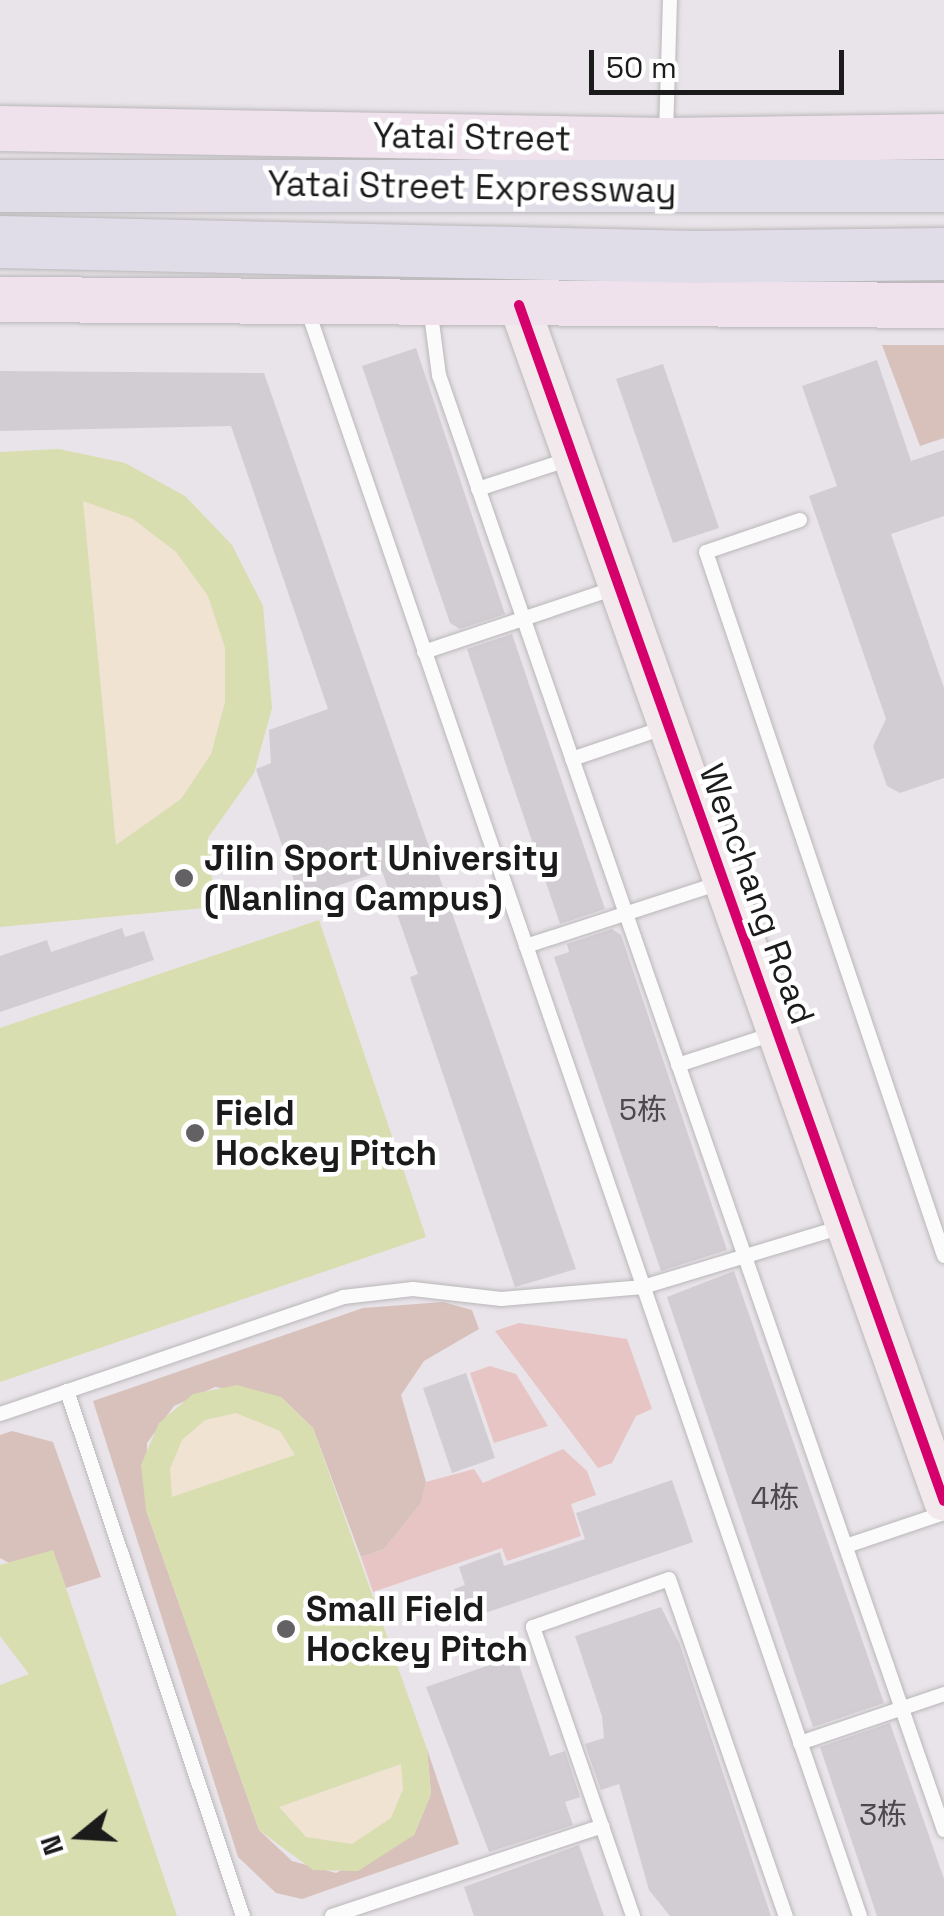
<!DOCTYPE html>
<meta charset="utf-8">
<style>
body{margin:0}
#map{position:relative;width:944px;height:1916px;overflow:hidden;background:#e9e4e9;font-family:"Space Grotesk","Noto Sans SC",sans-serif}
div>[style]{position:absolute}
.grass>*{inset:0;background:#e7c5c5}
.forest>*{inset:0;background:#d8c1bb}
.park>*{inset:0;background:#f1e3d1}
.pitch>*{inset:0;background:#d8deaf}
.building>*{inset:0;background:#d2cdd2}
.roads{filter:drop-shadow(0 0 2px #b9b7b9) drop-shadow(0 0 2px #b9b7b9)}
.lane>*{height:14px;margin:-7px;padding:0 7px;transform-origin:7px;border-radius:7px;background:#fcfbfc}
.secondary>*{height:40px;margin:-20px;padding:0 20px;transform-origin:20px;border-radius:20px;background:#f2e9ec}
.primary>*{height:45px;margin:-22.5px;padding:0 22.5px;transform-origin:22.5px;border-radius:22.5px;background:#efe2ed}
.highway>*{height:52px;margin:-26px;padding:0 26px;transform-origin:26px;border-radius:26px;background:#e1dde8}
.cycleway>*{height:10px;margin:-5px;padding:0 5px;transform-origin:5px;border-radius:5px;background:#d6006c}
.dots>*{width:28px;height:28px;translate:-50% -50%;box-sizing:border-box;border:5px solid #fff;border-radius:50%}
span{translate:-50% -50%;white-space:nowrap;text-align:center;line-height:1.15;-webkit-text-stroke:9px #fff;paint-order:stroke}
.number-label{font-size:30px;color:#4b494b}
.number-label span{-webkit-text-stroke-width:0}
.street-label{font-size:35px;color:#1b1b1b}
.poi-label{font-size:35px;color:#1b1b1b;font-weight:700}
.left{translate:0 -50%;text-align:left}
.north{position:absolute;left:30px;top:1786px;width:100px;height:100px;-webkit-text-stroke:8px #fff;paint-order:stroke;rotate:252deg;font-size:28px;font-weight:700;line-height:40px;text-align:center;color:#1b1b1b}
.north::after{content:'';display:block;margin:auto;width:35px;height:45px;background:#1b1b1b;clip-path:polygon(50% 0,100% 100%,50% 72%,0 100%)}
.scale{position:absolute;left:589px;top:50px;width:255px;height:45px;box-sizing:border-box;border:5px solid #1b1b1b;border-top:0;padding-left:12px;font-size:30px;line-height:35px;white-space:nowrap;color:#1b1b1b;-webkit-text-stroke:8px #fff;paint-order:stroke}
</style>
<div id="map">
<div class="grass">
<div style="clip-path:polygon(519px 1323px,627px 1339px,652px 1409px,636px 1416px,612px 1463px,598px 1468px,495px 1331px)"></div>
<div style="clip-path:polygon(490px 1366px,516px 1374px,548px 1426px,494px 1443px,470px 1373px)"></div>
<div style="clip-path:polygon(563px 1449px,587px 1471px,596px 1495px,571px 1504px,581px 1536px,507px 1561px,502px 1548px,373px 1592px,361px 1557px,384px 1549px,421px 1503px,426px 1482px,474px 1469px,483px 1483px)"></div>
</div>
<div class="forest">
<div style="clip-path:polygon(882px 345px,944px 345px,944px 438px,920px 446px)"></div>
<div style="clip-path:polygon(443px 1302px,472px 1310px,479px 1329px,424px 1361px,401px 1395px,426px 1482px,421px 1503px,384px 1549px,361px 1557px,313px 1428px,281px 1397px,215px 1387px,174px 1406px,147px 1443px,146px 1510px,259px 1830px,292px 1861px,336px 1873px,414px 1835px,431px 1794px,427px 1749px,459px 1844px,302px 1899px,276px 1893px,238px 1857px,93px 1401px,363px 1308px)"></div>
<div style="clip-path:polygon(12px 1431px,53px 1442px,101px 1577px,66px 1588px,53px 1551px,11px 1564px,0 1558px,0 1435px)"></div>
</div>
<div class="park">
<div style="clip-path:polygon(83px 500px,133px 519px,176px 552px,208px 596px,225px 648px,225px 702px,211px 754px,181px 799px,116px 845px)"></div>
<div style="clip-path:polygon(236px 1413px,280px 1431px,295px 1455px,172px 1498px,170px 1469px,182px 1440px,205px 1420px)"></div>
<div style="clip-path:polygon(402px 1764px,403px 1789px,391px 1818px,352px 1844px,306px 1837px,279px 1807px)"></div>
</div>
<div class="pitch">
<div style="clip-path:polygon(evenodd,59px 449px,125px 463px,185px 496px,232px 545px,263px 606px,272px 708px,254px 773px,208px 838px,215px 907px,0 927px,0 452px,59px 449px,83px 501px,133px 519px,176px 552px,208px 596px,225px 648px,225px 702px,211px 754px,181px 799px,116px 845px,83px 501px)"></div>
<div style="clip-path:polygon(319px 920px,426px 1237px,0 1382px,0 1028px)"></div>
<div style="clip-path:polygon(evenodd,237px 1385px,281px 1397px,313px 1428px,427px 1749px,431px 1794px,414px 1835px,358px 1871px,313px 1870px,259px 1830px,146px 1510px,141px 1465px,159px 1423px,193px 1394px,237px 1385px,236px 1413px,280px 1431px,295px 1455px,172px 1497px,170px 1469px,182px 1440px,205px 1420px,236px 1413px,237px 1385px,401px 1764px,403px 1789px,391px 1818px,352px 1844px,306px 1837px,279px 1807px,401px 1764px)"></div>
<div style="clip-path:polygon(53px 1550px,66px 1588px,177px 1916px,0 1916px,0 1685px,29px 1674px,0 1636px,0 1565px)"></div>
</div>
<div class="building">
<div style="clip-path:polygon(416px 348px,505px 614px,460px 629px,450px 623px,362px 366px)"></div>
<div style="clip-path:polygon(877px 360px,911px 461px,944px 450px,944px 516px,891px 534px,944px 688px,944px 778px,900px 793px,887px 786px,873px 746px,886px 719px,809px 496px,837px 486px,802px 386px)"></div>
<div style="clip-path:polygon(663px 364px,719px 528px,673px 543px,616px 379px)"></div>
<div style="clip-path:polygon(0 371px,264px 373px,576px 1269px,515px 1287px,410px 977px,418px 974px,382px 871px,300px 898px,256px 769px,271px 763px,269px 730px,328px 709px,231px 426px,0 431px)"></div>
<div style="clip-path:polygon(512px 634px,605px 909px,560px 924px,467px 649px)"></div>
<div style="clip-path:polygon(122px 928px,125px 937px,144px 931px,154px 960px,0 1012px,0 956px,47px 940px,51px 952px)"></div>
<div style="clip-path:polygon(612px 929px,621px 935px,727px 1250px,661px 1271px,554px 957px,569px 952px,567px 944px)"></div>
<div style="clip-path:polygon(734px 1271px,884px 1703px,813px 1727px,667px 1297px)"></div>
<div style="clip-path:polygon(466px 1373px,495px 1458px,452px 1473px,423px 1388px)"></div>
<div style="clip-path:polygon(672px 1480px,693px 1542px,465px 1620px,454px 1589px,465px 1585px,459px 1567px,500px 1552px,504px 1566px,585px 1539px,576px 1513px)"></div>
<div style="clip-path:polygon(661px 1607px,680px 1645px,771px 1916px,670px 1916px,649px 1890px,619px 1784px,601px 1790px,585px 1744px,604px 1738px,602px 1716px,575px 1636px)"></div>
<div style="clip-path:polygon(516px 1656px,550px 1756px,565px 1751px,580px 1797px,565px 1802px,573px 1825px,489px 1852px,426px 1687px)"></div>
<div style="clip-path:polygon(890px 1723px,944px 1879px,944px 1916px,877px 1916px,820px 1747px)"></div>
<div style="clip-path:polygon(579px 1845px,604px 1916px,474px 1916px,464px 1887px)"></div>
</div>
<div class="roads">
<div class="lane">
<div style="left:666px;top:134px;width:134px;rotate:-88.3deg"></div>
<div style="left:430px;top:307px;width:69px;rotate:82.5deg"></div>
<div style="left:439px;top:375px;width:1540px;rotate:70.86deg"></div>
<div style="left:307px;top:309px;width:1699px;rotate:71.01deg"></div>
<div style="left:478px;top:489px;width:100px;rotate:-18.1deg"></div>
<div style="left:800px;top:520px;width:99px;rotate:161.2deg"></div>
<div style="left:706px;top:552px;width:743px;rotate:71.32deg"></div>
<div style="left:424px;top:652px;width:205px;rotate:-18.5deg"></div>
<div style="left:572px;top:759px;width:99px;rotate:-18.8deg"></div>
<div style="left:526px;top:946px;width:204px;rotate:-18deg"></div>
<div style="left:678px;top:1065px;width:100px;rotate:-18.1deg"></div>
<div style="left:67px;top:1391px;width:554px;rotate:71.47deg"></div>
<div style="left:0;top:1414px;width:362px;rotate:-18.8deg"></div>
<div style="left:343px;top:1297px;width:70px;rotate:-6.5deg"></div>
<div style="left:413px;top:1289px;width:89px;rotate:6.5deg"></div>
<div style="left:501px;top:1299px;width:143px;rotate:-4.8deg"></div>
<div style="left:643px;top:1287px;width:211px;rotate:-16.8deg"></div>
<div style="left:846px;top:1546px;width:103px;rotate:-18.6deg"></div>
<div style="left:800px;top:1743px;width:152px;rotate:-18.8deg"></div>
<div style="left:332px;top:1916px;width:285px;rotate:-18.4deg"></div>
<div style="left:633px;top:1916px;width:306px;rotate:-109.1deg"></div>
<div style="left:533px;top:1627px;width:144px;rotate:-19.4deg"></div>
<div style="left:669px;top:1579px;width:357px;rotate:70.9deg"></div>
</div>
<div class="secondary">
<div style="left:519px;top:305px;width:1269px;rotate:70.44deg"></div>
</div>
<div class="primary">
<div style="left:0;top:128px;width:666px;rotate:1.03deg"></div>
<div style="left:666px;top:140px;width:278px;rotate:-0.8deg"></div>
<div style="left:0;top:299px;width:944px;rotate:0.36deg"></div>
</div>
<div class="highway">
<div style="left:0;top:186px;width:944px"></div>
<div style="left:0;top:242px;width:697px;rotate:1.23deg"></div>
<div style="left:697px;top:257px;width:247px;rotate:-0.7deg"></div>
</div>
</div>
<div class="cycleway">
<div style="left:519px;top:305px;width:1269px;rotate:70.44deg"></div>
</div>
<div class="dots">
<div style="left:184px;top:878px;background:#636163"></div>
<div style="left:195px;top:1133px;background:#636163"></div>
<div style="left:286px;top:1629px;background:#636163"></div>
</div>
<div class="number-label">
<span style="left:643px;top:1110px">5栋</span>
<span style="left:775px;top:1498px">4栋</span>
<span style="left:883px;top:1815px">3栋</span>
</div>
<div class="street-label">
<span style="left:472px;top:137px;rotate:1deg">Yatai Street</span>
<span style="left:472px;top:187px;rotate:1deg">Yatai Street Expressway</span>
<span style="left:757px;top:894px;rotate:70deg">Wenchang Road</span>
</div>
<div class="poi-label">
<span class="left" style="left:204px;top:878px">Jilin Sport University<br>(Nanling Campus)</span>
<span class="left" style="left:215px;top:1133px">Field<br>Hockey Pitch</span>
<span class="left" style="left:306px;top:1629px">Small Field<br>Hockey Pitch</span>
</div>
<div class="north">N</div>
<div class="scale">50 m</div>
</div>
